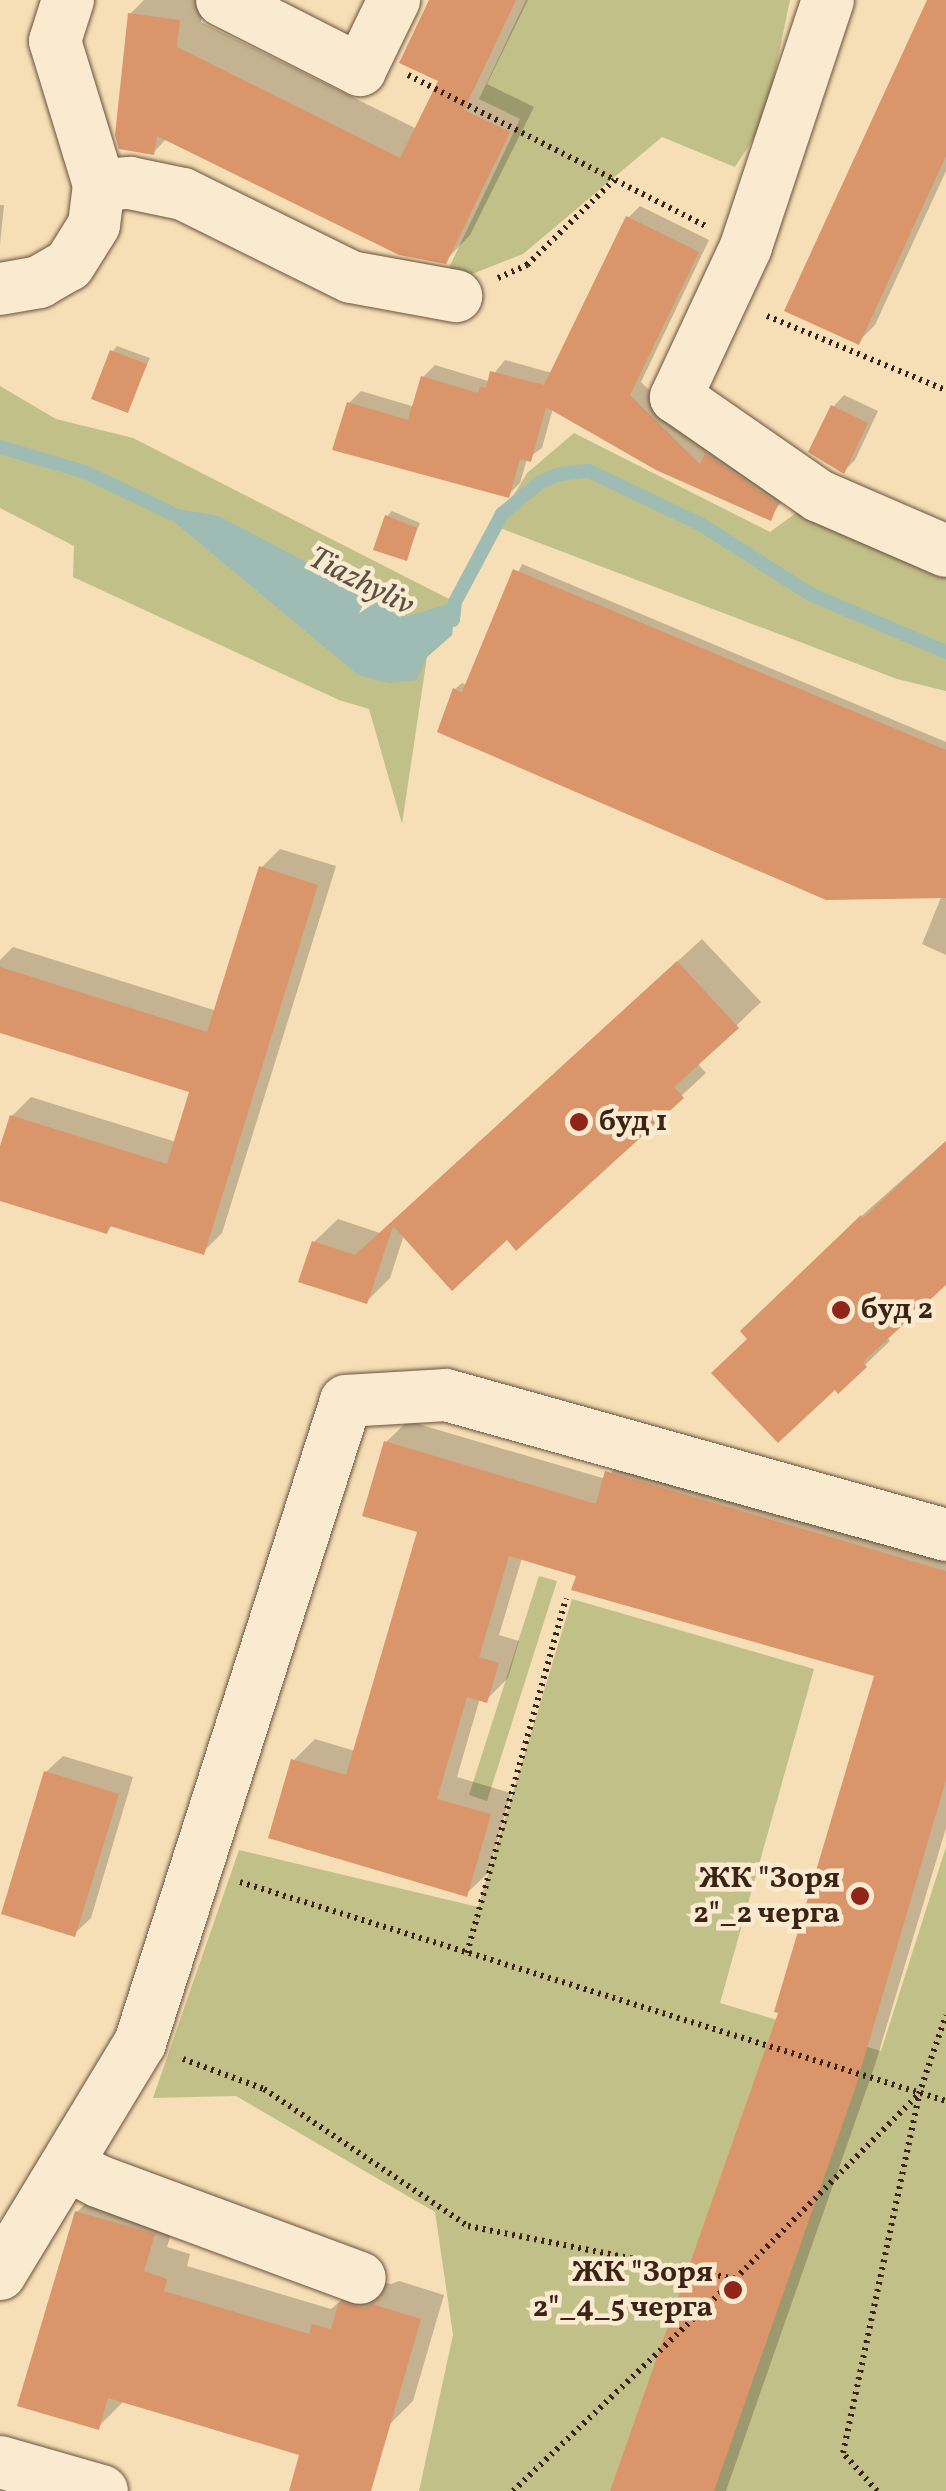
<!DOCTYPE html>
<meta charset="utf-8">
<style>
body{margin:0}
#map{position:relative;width:946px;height:2491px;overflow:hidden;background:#f6dfb6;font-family:Vollkorn,serif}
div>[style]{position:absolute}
.green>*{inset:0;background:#c2c089}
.water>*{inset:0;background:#9ebcb4}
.shadow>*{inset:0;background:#0003}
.stream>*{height:14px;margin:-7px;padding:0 7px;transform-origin:7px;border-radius:7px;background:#9ebcb4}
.building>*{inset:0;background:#db956b}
.path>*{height:6px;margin-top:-3px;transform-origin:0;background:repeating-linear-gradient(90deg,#3d2216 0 2.5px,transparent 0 7.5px)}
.roads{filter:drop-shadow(0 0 2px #6b513e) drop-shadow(0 0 2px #6b513e)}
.minor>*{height:52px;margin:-26px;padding:0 26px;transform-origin:26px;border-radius:26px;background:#f9ead0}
.dots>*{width:28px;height:28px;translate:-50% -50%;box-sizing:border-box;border:5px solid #f9ead0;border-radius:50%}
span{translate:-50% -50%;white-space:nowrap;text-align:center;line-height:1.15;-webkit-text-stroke:9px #f9ead0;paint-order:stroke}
.poi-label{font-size:30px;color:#3d2216;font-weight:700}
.left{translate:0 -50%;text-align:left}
.right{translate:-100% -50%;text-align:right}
.water-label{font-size:32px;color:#5a5045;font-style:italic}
</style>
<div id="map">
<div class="green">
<div style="clip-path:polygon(526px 0,790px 0,765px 121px,735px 167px,662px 137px,523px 254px,457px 280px,445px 276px,520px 119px,479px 99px)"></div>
<div style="clip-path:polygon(0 386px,56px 419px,133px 438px,455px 602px,452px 635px,427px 657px,402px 824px,369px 709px,339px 700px,73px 577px,74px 546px,0 508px)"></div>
<div style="clip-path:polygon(574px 433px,770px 532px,819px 496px,946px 551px,946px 691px,897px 679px,495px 526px,527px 473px)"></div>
<div style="clip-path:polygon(539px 1576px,557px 1581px,487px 1801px,469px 1795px)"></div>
<div style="clip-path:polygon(572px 1599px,814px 1669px,720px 2003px,881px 2051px,946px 1847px,946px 2491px,419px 2491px,453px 2335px,435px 2212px,236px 2096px,153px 2098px,239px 1850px,478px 1907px)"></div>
</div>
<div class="water">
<div style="clip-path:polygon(154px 505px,219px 516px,408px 616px,455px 602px,452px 635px,427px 657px,417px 680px,389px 683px,358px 675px)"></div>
</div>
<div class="shadow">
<div style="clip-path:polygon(144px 0,204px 0,201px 22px,417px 129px,442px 80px,431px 0,528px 0,487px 84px,534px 107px,470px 235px,445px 261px,167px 138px,153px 153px,130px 14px)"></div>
<div style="clip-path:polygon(930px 0,946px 0,946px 171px,875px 325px,858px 342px)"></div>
<div style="clip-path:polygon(0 205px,4px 205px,0 245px)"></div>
<div style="clip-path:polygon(640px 206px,709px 240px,641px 382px,711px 451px,789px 491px,770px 518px,553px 408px,542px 448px,527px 459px,520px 483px,508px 495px,349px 403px,361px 391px,415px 407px,423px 377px,435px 365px,488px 381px,505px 360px,552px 373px,628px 218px)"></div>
<div style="clip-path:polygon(117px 346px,150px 358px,127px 410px,112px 352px)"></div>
<div style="clip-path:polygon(844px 395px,878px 411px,855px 460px,844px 471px,833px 407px)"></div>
<div style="clip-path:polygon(392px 511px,420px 523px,406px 558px,387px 516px)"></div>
<div style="clip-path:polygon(522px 564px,946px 742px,946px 955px,922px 944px,942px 895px,455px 689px,462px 683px,468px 686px)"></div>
<div style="clip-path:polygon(280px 849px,336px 866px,222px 1233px,203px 1252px,113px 1225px,107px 1231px,0 1198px,0 1155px,12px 1116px,31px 1097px,176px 1142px,192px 1090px,0 1030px,0 960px,13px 947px,217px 1011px,261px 868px)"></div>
<div style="clip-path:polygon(702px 939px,761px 1002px,697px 1063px,706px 1073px,517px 1247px,507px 1236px,404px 1235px,390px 1278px,366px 1302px,314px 1242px,338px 1219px,380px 1233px)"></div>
<div style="clip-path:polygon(946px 1141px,946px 1281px,887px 1337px,890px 1341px,865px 1365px,750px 1338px,849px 1227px)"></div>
<div style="clip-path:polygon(408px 1421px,606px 1479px,629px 1450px,946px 1543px,946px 1828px,875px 2065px,726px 2491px,613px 2491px,782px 2012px,878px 1674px,522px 1558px,499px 1635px,519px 1641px,508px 1678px,486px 1700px,480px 1698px,457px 1777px,511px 1793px,488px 1873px,466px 1894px,293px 1761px,315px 1739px,355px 1751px,420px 1530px,386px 1442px)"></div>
<div style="clip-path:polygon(63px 1756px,133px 1777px,91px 1918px,74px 1934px,46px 1772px)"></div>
<div style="clip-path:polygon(102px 2187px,178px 2210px,167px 2247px,190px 2254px,187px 2266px,331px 2309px,366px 2279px,391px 2284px,399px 2281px,444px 2295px,413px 2401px,389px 2425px,123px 2402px,98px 2427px,77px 2212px)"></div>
</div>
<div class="stream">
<div style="left:0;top:447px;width:89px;rotate:16.4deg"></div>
<div style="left:85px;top:472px;width:95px;rotate:25.5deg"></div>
<div style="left:453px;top:620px;width:18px;rotate:-84deg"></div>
<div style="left:455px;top:602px;width:100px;rotate:-61.9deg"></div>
<div style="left:502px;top:514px;width:48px;rotate:-40deg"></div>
<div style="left:539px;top:483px;width:22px;rotate:-24deg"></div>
<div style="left:559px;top:474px;width:30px;rotate:-6deg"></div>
<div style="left:589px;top:471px;width:125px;rotate:25.5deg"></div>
<div style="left:702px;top:525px;width:128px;rotate:32.6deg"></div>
<div style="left:810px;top:594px;width:148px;rotate:23.1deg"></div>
</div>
<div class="building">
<div style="clip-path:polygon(429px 0,516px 0,464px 110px,510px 132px,446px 264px,399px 255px,157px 136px,154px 155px,119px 149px,115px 135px,128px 13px,180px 20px,177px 47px,400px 158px,438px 81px,399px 63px)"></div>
<div style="clip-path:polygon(927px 0,946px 0,946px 156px,859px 345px,784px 311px)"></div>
<div style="clip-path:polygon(626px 216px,699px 252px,630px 395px,700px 464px,705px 453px,778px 504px,771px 521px,656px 470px,546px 407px,531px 462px,520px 459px,509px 498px,332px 450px,347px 402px,408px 420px,421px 376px,478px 393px,480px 386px,486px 388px,490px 371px,544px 385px)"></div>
<div style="clip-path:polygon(110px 350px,147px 364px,128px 413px,91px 399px)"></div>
<div style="clip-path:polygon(831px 405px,868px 423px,844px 474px,808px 452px)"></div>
<div style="clip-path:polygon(385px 515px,417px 528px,407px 561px,373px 550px)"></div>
<div style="clip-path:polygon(513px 569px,946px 750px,946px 898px,826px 900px,437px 732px,453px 688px,462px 692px)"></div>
<div style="clip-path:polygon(259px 866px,318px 885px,204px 1255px,110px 1226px,107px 1234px,0 1201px,0 1146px,10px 1115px,167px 1164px,189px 1092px,0 1033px,0 967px,207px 1032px)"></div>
<div style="clip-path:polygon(677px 961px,739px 1028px,674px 1087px,684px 1098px,516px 1251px,507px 1240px,452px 1291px,393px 1226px,367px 1304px,298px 1282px,312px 1241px,355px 1255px)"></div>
<div style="clip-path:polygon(946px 1141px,946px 1285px,863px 1362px,867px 1367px,838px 1394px,835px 1390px,778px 1443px,711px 1373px,747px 1339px,740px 1331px,861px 1215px,863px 1218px)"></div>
<div style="clip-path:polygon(384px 1441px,596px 1504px,605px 1471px,946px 1571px,946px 1780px,855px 2089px,714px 2491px,610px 2491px,778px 2013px,774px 2012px,874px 1676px,571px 1590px,576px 1576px,509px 1556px,479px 1657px,499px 1663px,487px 1703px,467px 1697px,437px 1799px,491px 1814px,467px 1897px,268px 1838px,291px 1759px,346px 1775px,417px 1532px,362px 1516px)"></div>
<div style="clip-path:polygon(44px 1771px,119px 1794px,75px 1937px,1px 1914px)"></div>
<div style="clip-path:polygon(75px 2211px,155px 2234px,144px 2271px,167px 2279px,164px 2291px,309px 2334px,312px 2324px,331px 2329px,339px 2302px,364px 2308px,372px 2304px,421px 2319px,371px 2491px,289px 2491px,299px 2455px,108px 2398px,99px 2430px,17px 2406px)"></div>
</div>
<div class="path">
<div style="left:408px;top:75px;width:333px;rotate:26.9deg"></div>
<div style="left:498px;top:278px;width:32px;rotate:-24deg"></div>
<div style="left:527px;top:265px;width:122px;rotate:-44.3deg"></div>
<div style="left:767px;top:316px;width:194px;rotate:22.5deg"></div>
<div style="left:240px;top:1882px;width:739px;rotate:17.23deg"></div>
<div style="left:467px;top:1953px;width:368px;rotate:-74.4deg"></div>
<div style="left:183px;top:2059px;width:86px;rotate:20.3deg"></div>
<div style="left:264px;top:2089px;width:246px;rotate:33.9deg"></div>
<div style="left:468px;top:2226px;width:272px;rotate:11.2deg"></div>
<div style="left:513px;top:2491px;width:307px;rotate:-43.7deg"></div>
<div style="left:735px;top:2279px;width:261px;rotate:-45.2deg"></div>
<div style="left:877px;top:2491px;width:51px;rotate:-131.8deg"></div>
<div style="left:843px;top:2453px;width:367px;rotate:-78deg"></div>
<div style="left:919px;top:2094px;width:83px;rotate:-71.1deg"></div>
</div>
<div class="roads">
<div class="minor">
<div style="left:68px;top:0;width:43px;rotate:107.6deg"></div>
<div style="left:55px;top:41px;width:151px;rotate:73deg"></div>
<div style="left:99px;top:185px;width:31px;rotate:-4deg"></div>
<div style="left:130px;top:183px;width:54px;rotate:11.7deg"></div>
<div style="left:183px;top:194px;width:187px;rotate:26.3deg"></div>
<div style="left:351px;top:277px;width:107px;rotate:10.3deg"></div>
<div style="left:222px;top:0;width:155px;rotate:26.9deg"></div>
<div style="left:360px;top:70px;width:78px;rotate:-64.1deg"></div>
<div style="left:828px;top:0;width:260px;rotate:108.4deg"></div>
<div style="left:746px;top:247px;width:166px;rotate:115deg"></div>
<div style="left:676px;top:397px;width:174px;rotate:34.7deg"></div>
<div style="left:819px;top:496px;width:138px;rotate:23.4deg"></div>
<div style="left:0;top:289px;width:40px;rotate:-10deg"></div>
<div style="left:39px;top:282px;width:34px;rotate:-30deg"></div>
<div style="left:69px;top:265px;width:47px;rotate:-58deg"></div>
<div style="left:94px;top:225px;width:40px;rotate:-82.9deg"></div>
<div style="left:68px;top:2165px;width:34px;rotate:28deg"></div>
<div style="left:98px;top:2181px;width:279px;rotate:20.3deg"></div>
<div style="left:0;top:2274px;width:270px;rotate:-58.8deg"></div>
<div style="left:140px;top:2043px;width:674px;rotate:-72.21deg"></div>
<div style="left:346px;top:1401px;width:100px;rotate:-3.4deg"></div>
<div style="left:446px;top:1395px;width:519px;rotate:15.64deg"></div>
<div style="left:0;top:2462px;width:106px;rotate:15.9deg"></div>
</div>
</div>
<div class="dots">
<div style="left:579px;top:1122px;background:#8f2418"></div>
<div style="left:841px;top:1310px;background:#8f2418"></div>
<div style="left:860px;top:1896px;background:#8f2418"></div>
<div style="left:733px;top:2290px;background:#8f2418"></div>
</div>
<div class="poi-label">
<span class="left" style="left:599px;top:1122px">буд 1</span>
<span class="left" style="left:861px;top:1310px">буд 2</span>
<span class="right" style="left:840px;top:1896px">ЖК "Зоря<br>2"_2 черга</span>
<span class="right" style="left:713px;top:2290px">ЖК "Зоря<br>2"_4_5 черга</span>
</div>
<div class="water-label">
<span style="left:361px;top:583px;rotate:27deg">Tiazhyliv</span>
</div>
</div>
